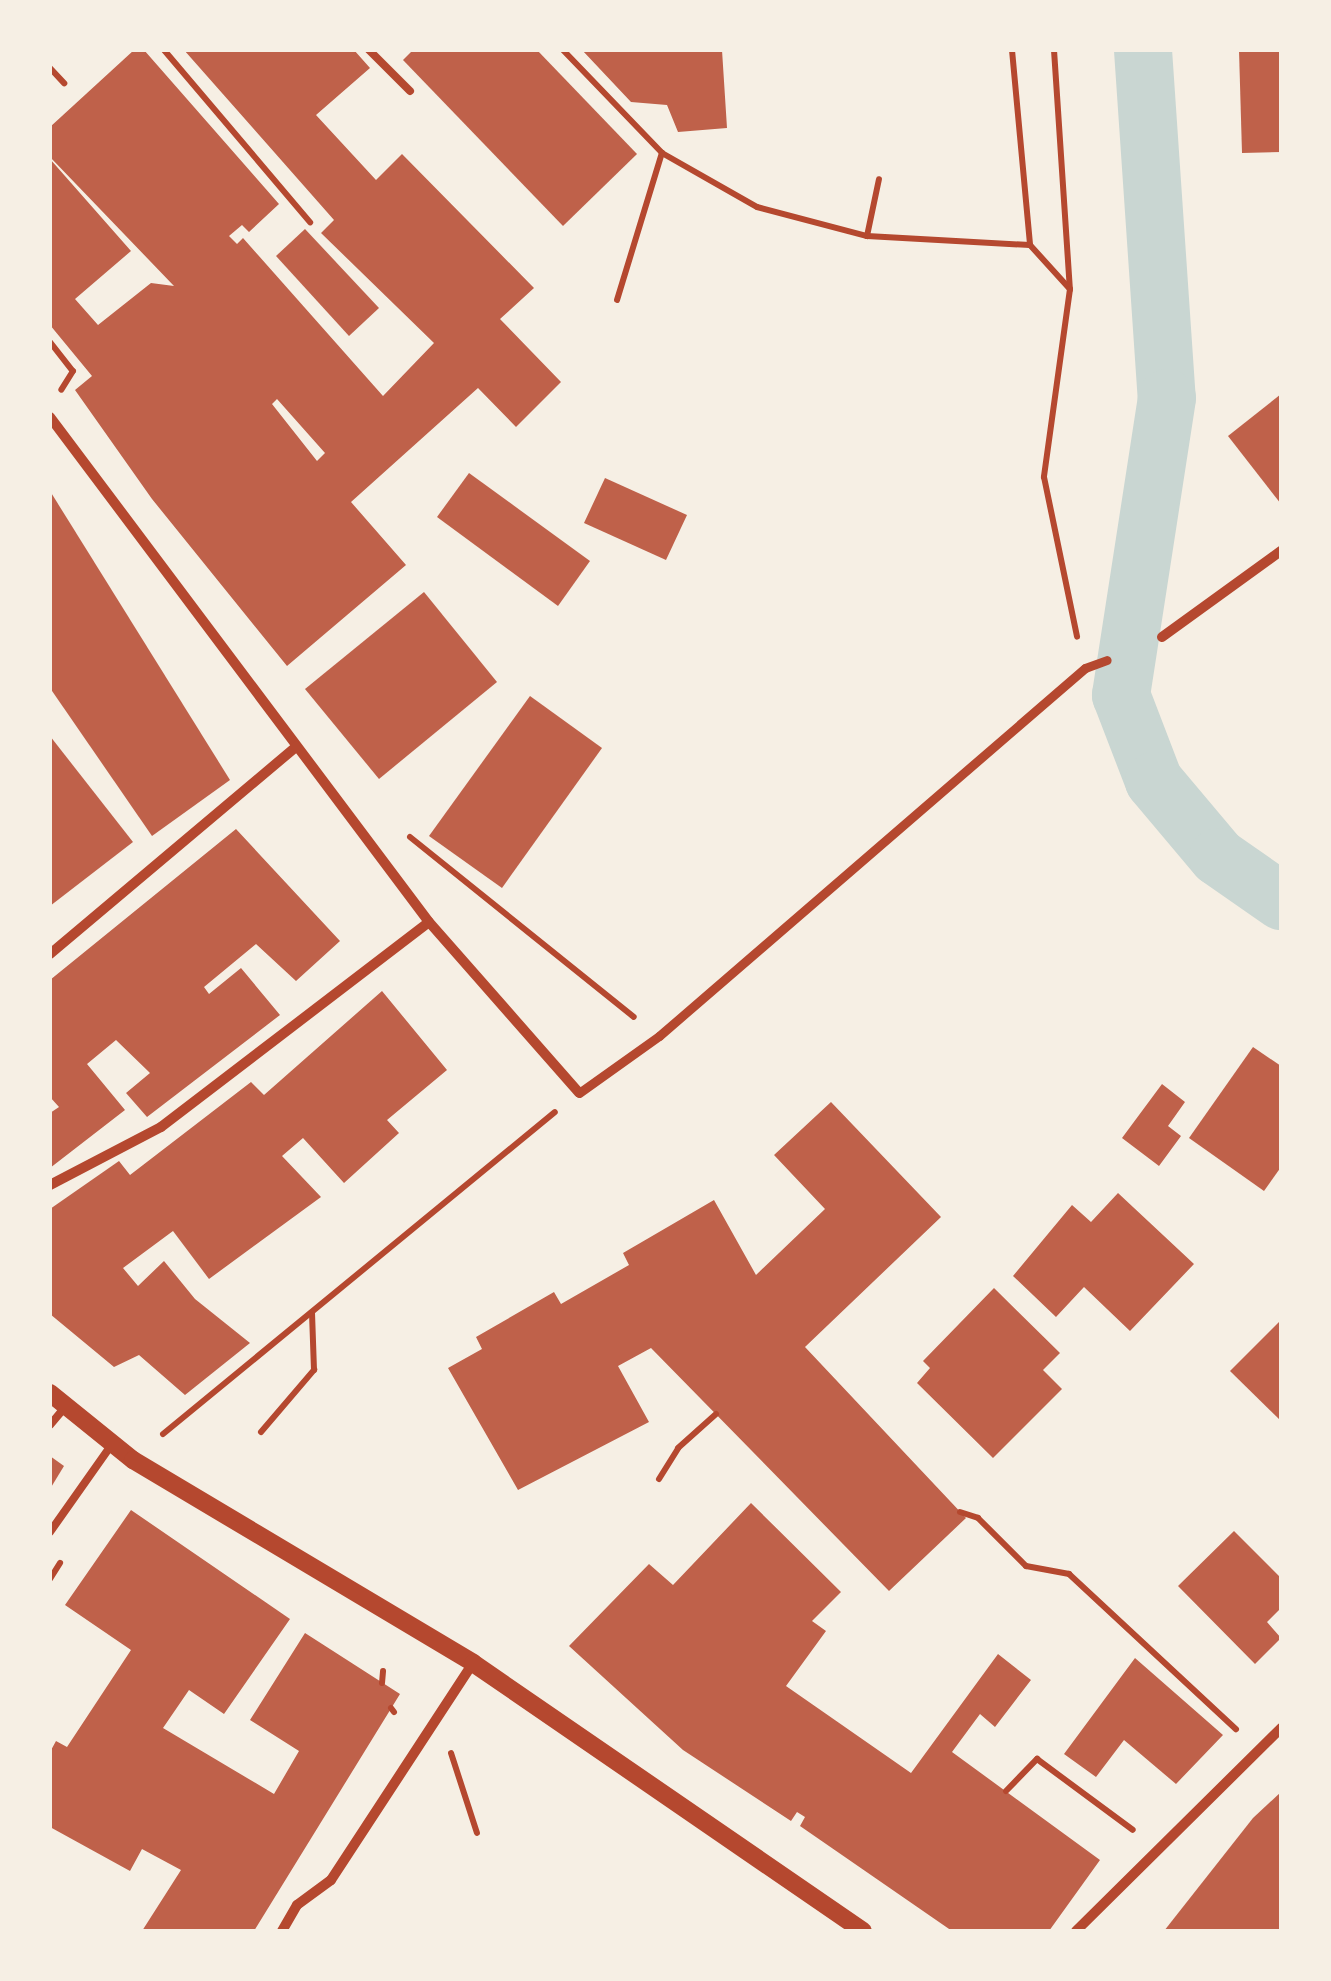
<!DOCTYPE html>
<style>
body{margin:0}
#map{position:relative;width:1331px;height:1981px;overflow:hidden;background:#f6efe4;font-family:"DM Sans",sans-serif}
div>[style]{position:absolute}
.canal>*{height:58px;margin:-29px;padding:0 29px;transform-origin:29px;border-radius:29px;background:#c9d6d2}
.building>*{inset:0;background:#bf614a}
.path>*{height:6px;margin:-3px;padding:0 3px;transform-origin:3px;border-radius:3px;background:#b5482f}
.service>*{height:8px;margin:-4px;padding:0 4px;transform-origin:4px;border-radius:4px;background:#b5482f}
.pedestrian>*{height:9px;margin:-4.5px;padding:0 4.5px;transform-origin:4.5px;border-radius:4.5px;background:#b5482f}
.minor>*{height:10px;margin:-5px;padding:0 5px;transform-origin:5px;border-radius:5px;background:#b5482f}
.tertiary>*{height:18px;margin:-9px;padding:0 9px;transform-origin:9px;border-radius:9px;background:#b5482f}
span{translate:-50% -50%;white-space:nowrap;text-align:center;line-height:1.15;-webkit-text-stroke:9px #f6efe4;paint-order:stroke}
.frame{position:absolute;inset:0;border:52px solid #f6efe4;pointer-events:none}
</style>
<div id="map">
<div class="canal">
<div style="left:1143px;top:50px;width:349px;rotate:86.1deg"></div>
<div style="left:1167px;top:398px;width:301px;rotate:98.8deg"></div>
<div style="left:1121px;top:695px;width:92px;rotate:69deg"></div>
<div style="left:1154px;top:781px;width:99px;rotate:49.9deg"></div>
<div style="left:1218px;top:857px;width:77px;rotate:34.9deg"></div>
</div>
<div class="building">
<div style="clip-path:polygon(evenodd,134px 50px,144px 50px,279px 204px,249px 232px,242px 225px,229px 236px,237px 244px,243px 238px,383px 396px,434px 343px,321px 233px,334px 220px,184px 50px,354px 50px,370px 68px,316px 115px,376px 180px,402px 154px,534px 288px,500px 319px,561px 382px,516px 427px,478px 388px,351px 502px,406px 565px,287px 666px,152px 499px,75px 390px,92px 376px,50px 325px,50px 159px,131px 251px,75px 299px,98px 325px,151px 283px,174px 286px,50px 157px,50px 127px,134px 50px,277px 399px,325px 453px,317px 461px,272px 404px,277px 399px)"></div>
<div style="clip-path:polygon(413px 50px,537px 50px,637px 154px,563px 226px,403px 60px)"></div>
<div style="clip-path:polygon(582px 50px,722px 50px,727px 128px,678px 132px,667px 105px,631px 102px)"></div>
<div style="clip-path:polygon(1239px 50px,1281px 50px,1281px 152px,1242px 153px)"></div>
<div style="clip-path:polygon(305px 229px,379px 308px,349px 336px,276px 256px)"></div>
<div style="clip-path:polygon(1281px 394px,1281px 504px,1228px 436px)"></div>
<div style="clip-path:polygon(469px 473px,590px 561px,558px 606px,437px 517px)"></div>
<div style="clip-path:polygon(605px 478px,687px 515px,666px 560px,584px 523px)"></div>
<div style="clip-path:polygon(50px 491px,230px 780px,152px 836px,50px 688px)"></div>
<div style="clip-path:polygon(424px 592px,497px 682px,379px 779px,305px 689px)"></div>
<div style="clip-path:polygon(530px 696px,602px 748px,502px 888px,429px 836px)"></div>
<div style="clip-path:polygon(50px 736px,133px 842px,50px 906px)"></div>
<div style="clip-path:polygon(236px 829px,340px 941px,296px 981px,256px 944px,204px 987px,209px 994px,241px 968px,280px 1015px,147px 1117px,126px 1093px,150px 1073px,116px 1040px,87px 1064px,125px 1110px,50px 1168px,50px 1113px,59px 1107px,50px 1097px,50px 980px)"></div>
<div style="clip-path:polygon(382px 991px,447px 1070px,387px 1120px,399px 1133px,344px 1183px,303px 1138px,282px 1156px,321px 1197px,209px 1279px,173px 1231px,123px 1268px,138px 1286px,164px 1261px,195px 1299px,250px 1343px,185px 1395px,139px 1355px,114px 1367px,50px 1314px,50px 1209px,119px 1161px,130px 1175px,251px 1082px,264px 1095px)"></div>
<div style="clip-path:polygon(1253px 1047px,1281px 1066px,1281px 1167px,1264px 1191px,1189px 1138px)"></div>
<div style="clip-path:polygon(1162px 1084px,1185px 1102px,1168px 1126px,1181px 1136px,1159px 1166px,1122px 1138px)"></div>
<div style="clip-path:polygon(831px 1102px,941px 1217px,805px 1347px,966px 1518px,889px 1591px,651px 1348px,618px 1366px,649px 1422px,518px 1490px,448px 1368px,482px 1349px,476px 1337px,554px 1292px,561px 1304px,629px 1265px,623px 1253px,714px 1200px,756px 1275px,825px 1209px,774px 1155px)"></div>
<div style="clip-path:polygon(1118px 1193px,1194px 1264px,1130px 1331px,1084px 1287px,1056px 1317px,1013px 1276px,1072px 1205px,1091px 1222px)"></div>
<div style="clip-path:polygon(994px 1288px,1060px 1353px,1043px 1370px,1062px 1389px,993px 1458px,917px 1383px,930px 1368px,923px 1361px)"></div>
<div style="clip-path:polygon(1281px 1320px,1281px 1421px,1230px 1371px)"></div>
<div style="clip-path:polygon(50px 1456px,64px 1466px,50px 1489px)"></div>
<div style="clip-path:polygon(751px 1503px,841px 1592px,812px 1621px,826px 1631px,786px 1686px,911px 1773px,998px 1654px,1031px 1680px,995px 1727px,980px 1714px,952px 1752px,1100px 1860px,1049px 1931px,952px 1931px,800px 1826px,805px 1817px,797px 1812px,791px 1821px,683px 1750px,569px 1646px,649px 1564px,673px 1585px)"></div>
<div style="clip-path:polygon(131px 1510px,290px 1619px,224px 1714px,189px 1690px,163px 1728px,274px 1794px,299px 1751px,250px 1720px,305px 1633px,400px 1694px,254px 1931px,142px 1931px,181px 1870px,142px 1849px,130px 1871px,50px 1827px,50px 1752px,56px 1741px,67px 1747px,131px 1650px,65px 1605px)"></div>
<div style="clip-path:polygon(1234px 1531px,1281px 1578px,1281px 1608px,1267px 1622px,1281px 1638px,1255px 1664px,1178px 1586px)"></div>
<div style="clip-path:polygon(1135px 1658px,1223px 1735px,1176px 1784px,1124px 1740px,1096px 1777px,1064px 1754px)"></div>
<div style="clip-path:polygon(1281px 1792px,1281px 1931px,1164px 1931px,1253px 1818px)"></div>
</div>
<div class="path">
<div style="left:164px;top:50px;width:226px;rotate:49.7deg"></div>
<div style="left:563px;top:50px;width:143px;rotate:46.1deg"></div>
<div style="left:662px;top:153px;width:109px;rotate:29.6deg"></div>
<div style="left:757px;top:207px;width:114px;rotate:14.8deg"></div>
<div style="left:867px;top:236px;width:163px;rotate:3.2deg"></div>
<div style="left:1030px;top:245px;width:58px;rotate:47.8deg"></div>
<div style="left:1012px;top:50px;width:196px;rotate:84.7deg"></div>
<div style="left:1054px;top:50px;width:240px;rotate:86.2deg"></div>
<div style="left:1070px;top:289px;width:190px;rotate:97.9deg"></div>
<div style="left:1044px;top:477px;width:163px;rotate:78.3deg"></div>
<div style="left:50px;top:68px;width:21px;rotate:47deg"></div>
<div style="left:867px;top:236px;width:58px;rotate:-78.1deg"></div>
<div style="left:617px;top:300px;width:154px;rotate:-73deg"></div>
<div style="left:50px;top:342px;width:37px;rotate:52deg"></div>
<div style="left:73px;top:371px;width:22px;rotate:122deg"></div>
<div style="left:410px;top:837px;width:287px;rotate:38.8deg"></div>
<div style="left:261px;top:1432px;width:82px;rotate:-49.5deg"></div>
<div style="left:314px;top:1370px;width:57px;rotate:-92deg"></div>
<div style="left:163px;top:1434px;width:507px;rotate:-39.4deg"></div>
<div style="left:659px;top:1479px;width:36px;rotate:-58deg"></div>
<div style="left:678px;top:1448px;width:51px;rotate:-41.8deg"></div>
<div style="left:960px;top:1512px;width:19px;rotate:18deg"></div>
<div style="left:978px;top:1518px;width:68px;rotate:45deg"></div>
<div style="left:1026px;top:1566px;width:44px;rotate:10.5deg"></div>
<div style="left:1069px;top:1574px;width:228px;rotate:42.9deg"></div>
<div style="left:50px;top:1579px;width:19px;rotate:-58deg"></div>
<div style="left:382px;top:1683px;width:12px;rotate:-85deg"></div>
<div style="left:391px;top:1708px;width:5px;rotate:53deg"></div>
<div style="left:451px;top:1753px;width:84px;rotate:72deg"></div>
<div style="left:1006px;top:1791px;width:45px;rotate:-45.9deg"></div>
<div style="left:1037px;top:1759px;width:119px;rotate:36.5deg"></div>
</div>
<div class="service">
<div style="left:369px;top:50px;width:58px;rotate:45deg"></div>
<div style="left:50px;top:1425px;width:25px;rotate:-50deg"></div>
<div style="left:50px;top:1532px;width:108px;rotate:-54.8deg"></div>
</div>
<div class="pedestrian">
<div style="left:579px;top:1093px;width:98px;rotate:-35.5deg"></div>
<div style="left:659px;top:1036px;width:563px;rotate:-40.82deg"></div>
<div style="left:1085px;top:668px;width:23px;rotate:-20deg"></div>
</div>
<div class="minor">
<div style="left:50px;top:417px;width:631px;rotate:53.11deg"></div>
<div style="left:429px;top:922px;width:227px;rotate:48.7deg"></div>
<div style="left:1162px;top:637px;width:147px;rotate:-35.9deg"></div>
<div style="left:50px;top:954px;width:322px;rotate:-40.1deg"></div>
<div style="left:50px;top:1185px;width:125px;rotate:-27.6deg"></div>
<div style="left:161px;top:1127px;width:337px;rotate:-37.4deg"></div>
<div style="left:282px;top:1931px;width:30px;rotate:-60deg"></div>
<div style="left:297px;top:1905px;width:42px;rotate:-36.3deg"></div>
<div style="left:331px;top:1880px;width:259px;rotate:-56.8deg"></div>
<div style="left:1076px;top:1931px;width:289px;rotate:-44.7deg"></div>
</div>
<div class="tertiary">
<div style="left:50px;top:1393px;width:107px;rotate:38.9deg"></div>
<div style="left:133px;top:1460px;width:396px;rotate:30.8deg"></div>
<div style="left:473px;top:1663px;width:473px;rotate:34.5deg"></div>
</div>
<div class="frame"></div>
</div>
